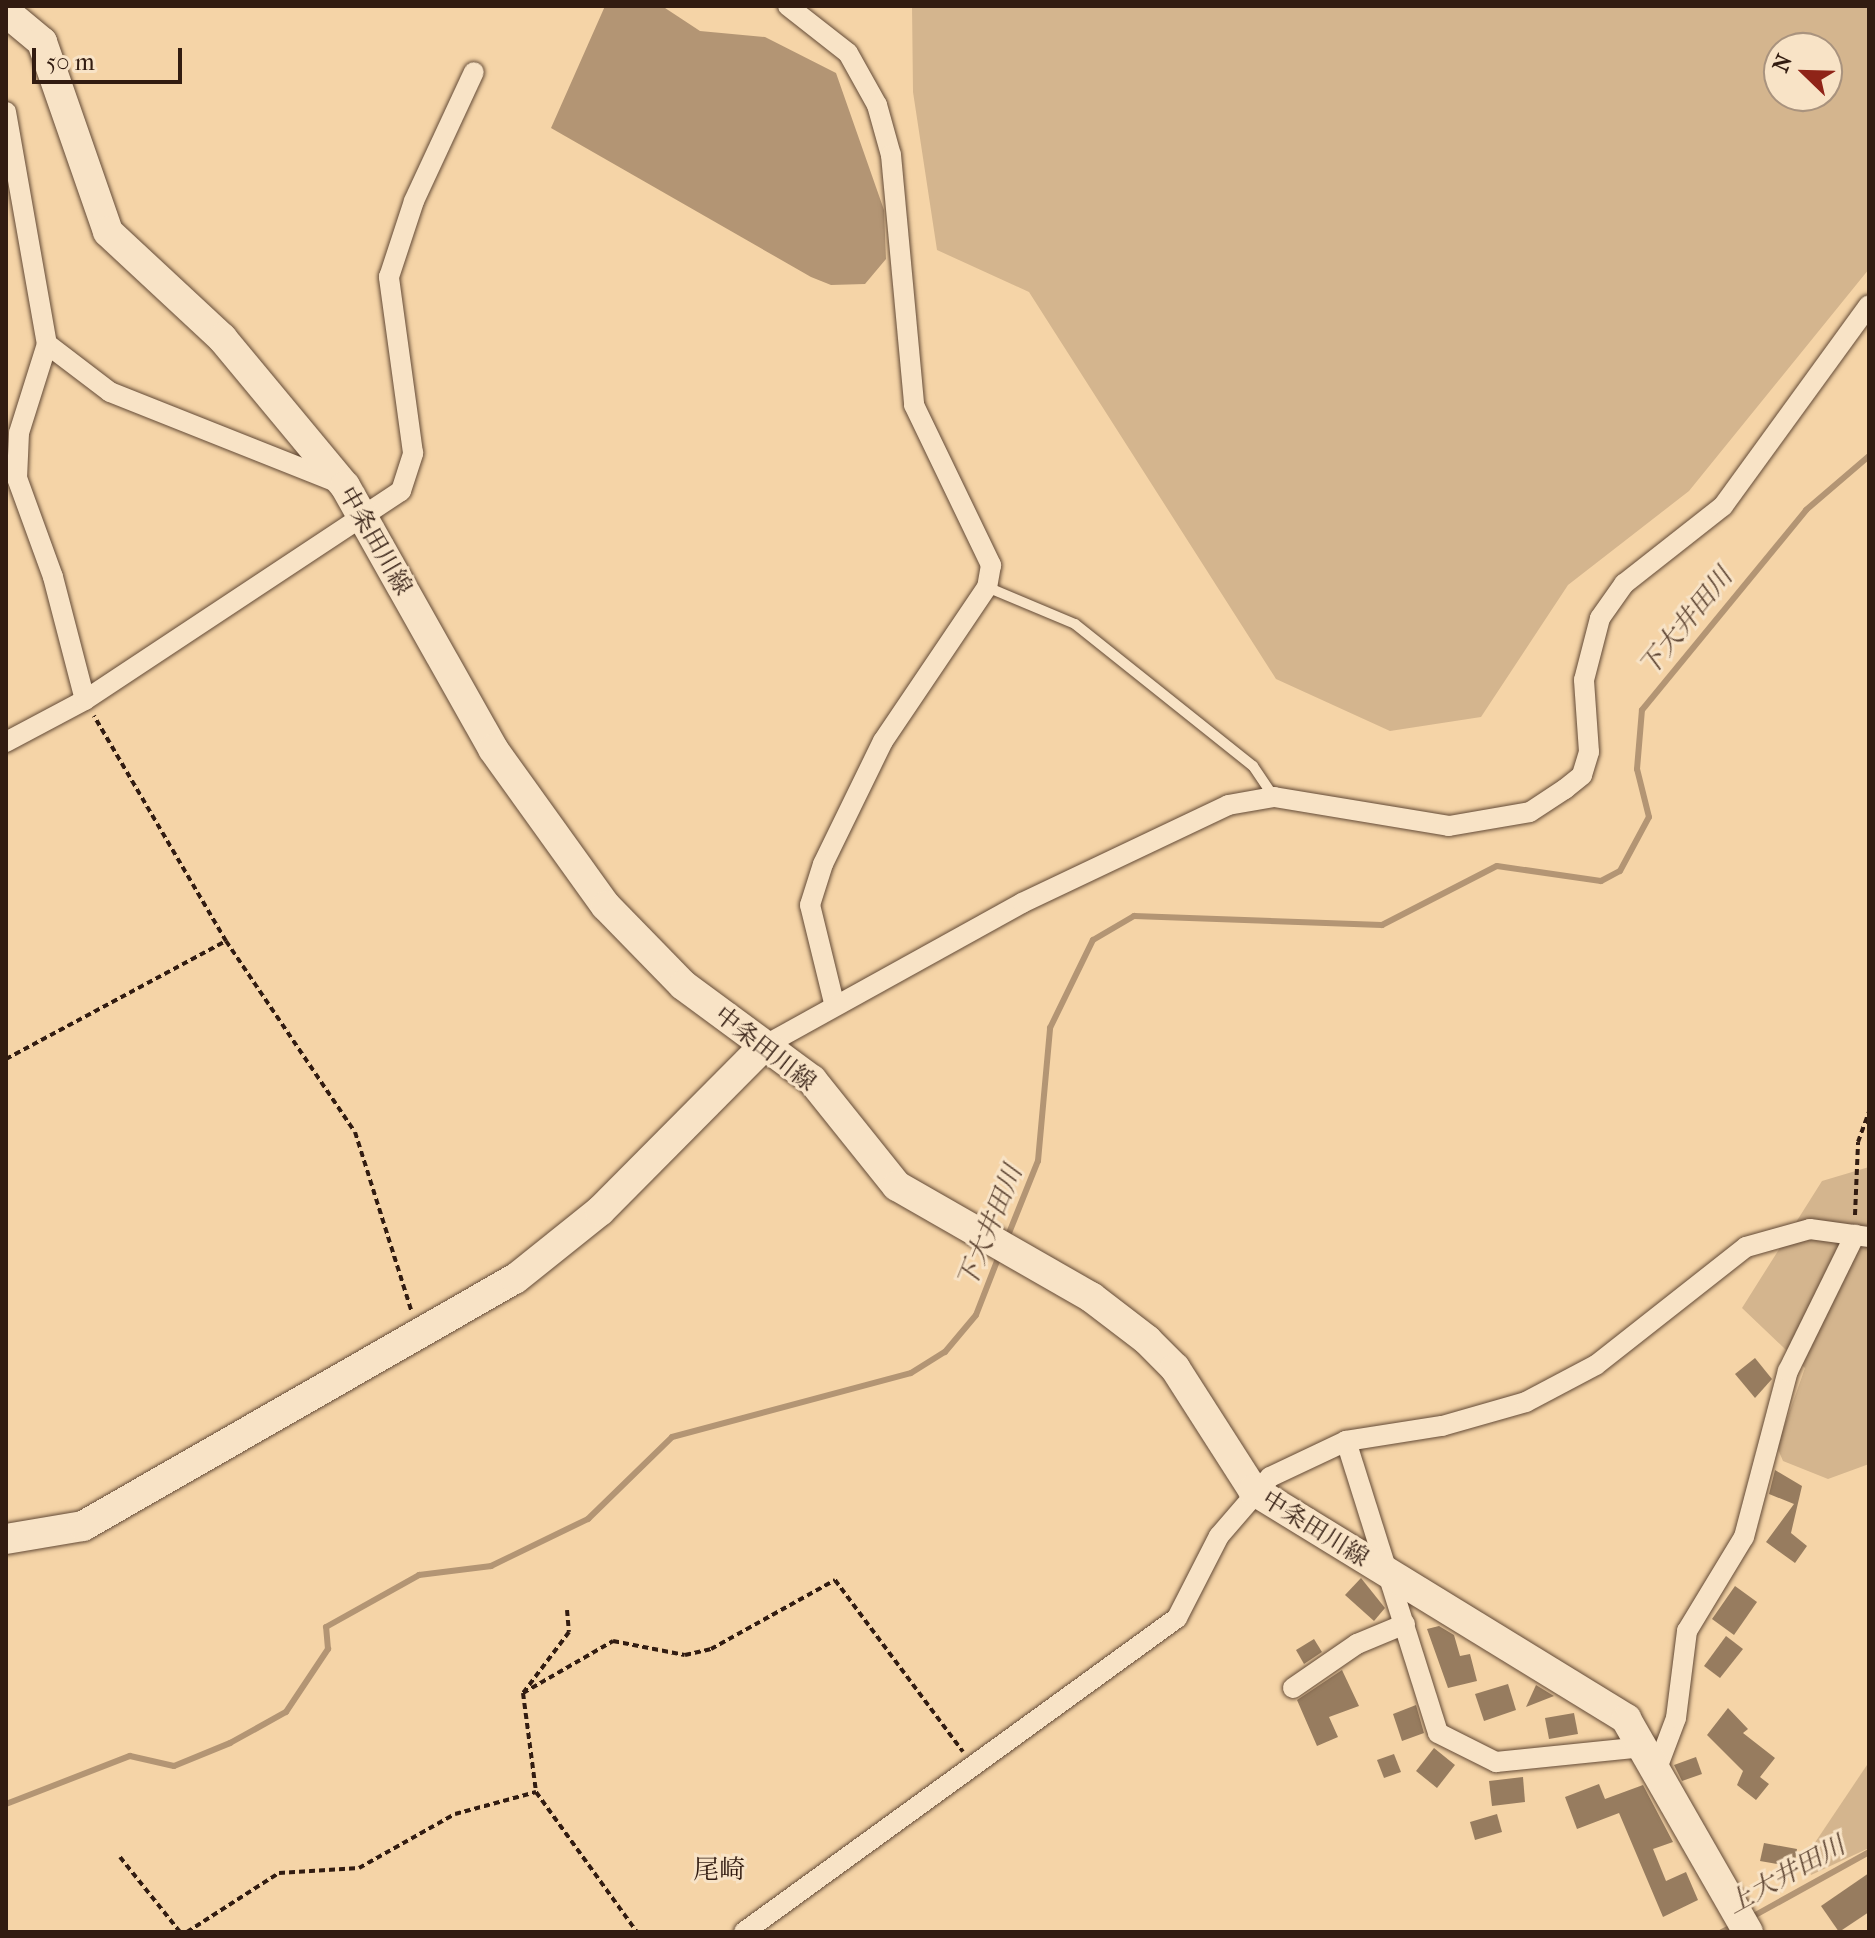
<!DOCTYPE html>
<meta charset="utf-8">
<style>
body{margin:0}
#map{position:relative;width:1875px;height:1938px;overflow:hidden;background:#f5d4a7;font-family:"IM FELL French Canon","Noto Serif JP",serif}
div>[style]{position:absolute}
.green>*{inset:0;background:#d4b58e}
.water>*{inset:0;background:#b39574}
.stream>*{height:6px;margin:-3px;padding:0 3px;transform-origin:3px;border-radius:3px;background:#b39574}
.building>*{inset:0;background:#977c5f}
.path>*{height:4px;margin-top:-2px;transform-origin:0;background:repeating-linear-gradient(90deg,#321c11 0 6px,transparent 0 10px)}
.roads{filter:drop-shadow(0 0 2px #634a36) drop-shadow(0 0 2px #634a36)}
.lane>*{height:10px;margin:-5px;padding:0 5px;transform-origin:5px;border-radius:5px;background:#f8e3c6}
.street>*{height:20px;margin:-10px;padding:0 10px;transform-origin:10px;border-radius:10px;background:#f8e3c6}
.secondary>*{height:30px;margin:-15px;padding:0 15px;transform-origin:15px;border-radius:15px;background:#f8e3c6}
span{translate:-50% -50%;white-space:nowrap;text-align:center;line-height:1.15;-webkit-text-stroke:6px #f8e3c6;paint-order:stroke}
.street-label{font-size:24px;color:#321c11}
.water-label{font-size:26px;color:#5f4634;font-style:italic}
.neighbourhood-label{font-size:26px;color:#321c11}
.frame{position:absolute;inset:0;border:8px solid #321c11;pointer-events:none}
.north{position:absolute;left:1763px;top:32px;width:80px;height:80px;box-sizing:border-box;background:#f8e3c6;border:2px solid #a9937e;border-radius:50%;rotate:293deg;font-size:22px;font-weight:700;line-height:32px;text-align:center;color:#321c11}
.north::after{content:'';display:block;margin:auto;width:28px;height:36px;background:#8f2418;clip-path:polygon(50% 0,100% 100%,50% 72%,0 100%)}
.scale{position:absolute;left:32px;top:48px;width:150px;height:36px;box-sizing:border-box;border:4px solid #321c11;border-top:0;padding-left:10px;font-size:24px;line-height:28px;white-space:nowrap;color:#321c11;-webkit-text-stroke:6px #f8e3c6;paint-order:stroke}
</style>
<div id="map">
<div class="green">
<div style="clip-path:polygon(evenodd,912px 6px,1869px 6px,1869px 269px,1689px 491px,1568px 585px,1481px 717px,1390px 731px,1276px 679px,1029px 292px,937px 250px,913px 92px,912px 6px,1779px 48px,1827px 48px,1827px 96px,1779px 96px,1779px 48px)"></div>
<div style="clip-path:polygon(1869px 1167px,1869px 1464px,1828px 1479px,1783px 1461px,1777px 1447px,1805px 1368px,1742px 1308px,1822px 1181px)"></div>
<div style="clip-path:polygon(1869px 1762px,1869px 1848px,1811px 1875px,1806px 1856px)"></div>
</div>
<div class="water">
<div style="clip-path:polygon(605px 6px,662px 6px,700px 31px,765px 37px,836px 73px,884px 210px,886px 259px,865px 284px,831px 285px,811px 277px,551px 128px)"></div>
</div>
<div class="stream">
<div style="left:1007px;top:1238px;width:83px;rotate:-68.1deg"></div>
<div style="left:1038px;top:1161px;width:134px;rotate:-84.8deg"></div>
<div style="left:1050px;top:1028px;width:98px;rotate:-64deg"></div>
<div style="left:1093px;top:940px;width:48px;rotate:-30.3deg"></div>
<div style="left:1134px;top:916px;width:248px;rotate:2.1deg"></div>
<div style="left:1382px;top:925px;width:129px;rotate:-27.2deg"></div>
<div style="left:1497px;top:866px;width:105px;rotate:8.2deg"></div>
<div style="left:1601px;top:881px;width:21px;rotate:-28deg"></div>
<div style="left:1620px;top:871px;width:61px;rotate:-61.8deg"></div>
<div style="left:1649px;top:817px;width:49px;rotate:-104deg"></div>
<div style="left:1637px;top:769px;width:59px;rotate:-85.2deg"></div>
<div style="left:1642px;top:710px;width:259px;rotate:-50.6deg"></div>
<div style="left:1806px;top:510px;width:83px;rotate:-40.6deg"></div>
<div style="left:6px;top:1804px;width:133px;rotate:-21.2deg"></div>
<div style="left:130px;top:1756px;width:45px;rotate:12.8deg"></div>
<div style="left:174px;top:1766px;width:61px;rotate:-22.3deg"></div>
<div style="left:230px;top:1743px;width:64px;rotate:-29deg"></div>
<div style="left:286px;top:1712px;width:76px;rotate:-56.3deg"></div>
<div style="left:328px;top:1649px;width:22px;rotate:-95deg"></div>
<div style="left:326px;top:1627px;width:107px;rotate:-29.2deg"></div>
<div style="left:419px;top:1575px;width:73px;rotate:-7.1deg"></div>
<div style="left:491px;top:1566px;width:108px;rotate:-25.9deg"></div>
<div style="left:588px;top:1519px;width:117px;rotate:-44.3deg"></div>
<div style="left:672px;top:1437px;width:247px;rotate:-15deg"></div>
<div style="left:911px;top:1373px;width:40px;rotate:-32deg"></div>
<div style="left:945px;top:1352px;width:48px;rotate:-50deg"></div>
<div style="left:976px;top:1315px;width:63px;rotate:-68.7deg"></div>
<div style="left:1750px;top:1918px;width:136px;rotate:-29deg"></div>
<div style="left:1722px;top:1932px;width:16px;rotate:-27deg"></div>
</div>
<div class="building">
<div style="clip-path:polygon(1755px 1358px,1772px 1379px,1755px 1398px,1735px 1374px)"></div>
<div style="clip-path:polygon(1775px 1470px,1802px 1486px,1791px 1533px,1807px 1546px,1795px 1563px,1766px 1542px,1794px 1504px,1769px 1494px)"></div>
<div style="clip-path:polygon(1361px 1578px,1385px 1608px,1374px 1621px,1345px 1595px)"></div>
<div style="clip-path:polygon(1735px 1586px,1757px 1602px,1734px 1635px,1712px 1619px)"></div>
<div style="clip-path:polygon(1439px 1626px,1454px 1635px,1460px 1656px,1470px 1654px,1477px 1681px,1448px 1688px,1427px 1629px)"></div>
<div style="clip-path:polygon(1726px 1636px,1743px 1649px,1720px 1678px,1704px 1666px)"></div>
<div style="clip-path:polygon(1314px 1639px,1322px 1652px,1304px 1664px,1296px 1650px)"></div>
<div style="clip-path:polygon(1342px 1670px,1359px 1706px,1329px 1717px,1338px 1737px,1317px 1746px,1297px 1700px)"></div>
<div style="clip-path:polygon(1508px 1684px,1516px 1710px,1484px 1721px,1475px 1694px)"></div>
<div style="clip-path:polygon(1536px 1685px,1554px 1696px,1526px 1707px)"></div>
<div style="clip-path:polygon(1416px 1705px,1424px 1733px,1402px 1741px,1393px 1714px)"></div>
<div style="clip-path:polygon(1728px 1708px,1748px 1729px,1743px 1733px,1775px 1758px,1760px 1777px,1769px 1784px,1756px 1800px,1737px 1785px,1743px 1771px,1707px 1735px)"></div>
<div style="clip-path:polygon(1574px 1713px,1578px 1734px,1549px 1739px,1545px 1718px)"></div>
<div style="clip-path:polygon(1434px 1748px,1455px 1765px,1437px 1788px,1416px 1771px)"></div>
<div style="clip-path:polygon(1394px 1754px,1401px 1772px,1384px 1778px,1377px 1760px)"></div>
<div style="clip-path:polygon(1696px 1757px,1702px 1774px,1682px 1781px,1674px 1765px)"></div>
<div style="clip-path:polygon(1523px 1777px,1525px 1802px,1492px 1806px,1489px 1781px)"></div>
<div style="clip-path:polygon(1599px 1784px,1605px 1799px,1643px 1785px,1673px 1842px,1653px 1849px,1666px 1881px,1686px 1872px,1698px 1900px,1663px 1917px,1619px 1813px,1577px 1829px,1565px 1797px)"></div>
<div style="clip-path:polygon(1497px 1814px,1502px 1832px,1475px 1840px,1470px 1822px)"></div>
<div style="clip-path:polygon(1764px 1843px,1797px 1849px,1794px 1867px,1760px 1861px)"></div>
<div style="clip-path:polygon(1869px 1873px,1869px 1912px,1839px 1932px,1821px 1906px)"></div>
</div>
<div class="path">
<div style="left:226px;top:941px;width:230px;rotate:56deg"></div>
<div style="left:355px;top:1132px;width:187px;rotate:72.5deg"></div>
<div style="left:6px;top:1059px;width:250px;rotate:-28.2deg"></div>
<div style="left:226px;top:941px;width:261px;rotate:-120.4deg"></div>
<div style="left:1855px;top:1215px;width:73px;rotate:-87.6deg"></div>
<div style="left:1858px;top:1142px;width:32px;rotate:-70deg"></div>
<div style="left:567px;top:1610px;width:22px;rotate:85deg"></div>
<div style="left:569px;top:1632px;width:76px;rotate:127deg"></div>
<div style="left:523px;top:1693px;width:100px;rotate:82.5deg"></div>
<div style="left:536px;top:1792px;width:173px;rotate:54.2deg"></div>
<div style="left:523px;top:1693px;width:104px;rotate:-30deg"></div>
<div style="left:613px;top:1641px;width:73px;rotate:11deg"></div>
<div style="left:685px;top:1655px;width:27px;rotate:-13deg"></div>
<div style="left:711px;top:1649px;width:142px;rotate:-29.1deg"></div>
<div style="left:835px;top:1580px;width:214px;rotate:53.3deg"></div>
<div style="left:120px;top:1857px;width:96px;rotate:51.3deg"></div>
<div style="left:187px;top:1932px;width:109px;rotate:-32.7deg"></div>
<div style="left:279px;top:1873px;width:80px;rotate:-3.6deg"></div>
<div style="left:359px;top:1868px;width:110px;rotate:-29.4deg"></div>
<div style="left:455px;top:1814px;width:84px;rotate:-15.2deg"></div>
</div>
<div class="roads">
<div class="lane">
<div style="left:987px;top:587px;width:95px;rotate:22.8deg"></div>
<div style="left:1075px;top:624px;width:228px;rotate:38.6deg"></div>
<div style="left:1253px;top:766px;width:37px;rotate:56deg"></div>
</div>
<div class="street">
<div style="left:788px;top:6px;width:76px;rotate:38.1deg"></div>
<div style="left:848px;top:53px;width:60px;rotate:60.9deg"></div>
<div style="left:877px;top:105px;width:52px;rotate:74.4deg"></div>
<div style="left:891px;top:155px;width:251px;rotate:84.7deg"></div>
<div style="left:914px;top:405px;width:178px;rotate:64.3deg"></div>
<div style="left:991px;top:565px;width:22px;rotate:100deg"></div>
<div style="left:987px;top:587px;width:186px;rotate:124deg"></div>
<div style="left:883px;top:741px;width:137px;rotate:116deg"></div>
<div style="left:823px;top:864px;width:43px;rotate:107.6deg"></div>
<div style="left:810px;top:905px;width:101px;rotate:76.2deg"></div>
<div style="left:6px;top:112px;width:236px;rotate:80deg"></div>
<div style="left:47px;top:344px;width:93px;rotate:107.5deg"></div>
<div style="left:19px;top:433px;width:45px;rotate:92.5deg"></div>
<div style="left:17px;top:478px;width:105px;rotate:70deg"></div>
<div style="left:53px;top:577px;width:127px;rotate:75.4deg"></div>
<div style="left:47px;top:344px;width:79px;rotate:37.3deg"></div>
<div style="left:110px;top:392px;width:249px;rotate:21.7deg"></div>
<div style="left:6px;top:742px;width:89px;rotate:-28deg"></div>
<div style="left:85px;top:700px;width:379px;rotate:-33.5deg"></div>
<div style="left:401px;top:491px;width:40px;rotate:-72deg"></div>
<div style="left:413px;top:453px;width:178px;rotate:-97.8deg"></div>
<div style="left:389px;top:277px;width:80px;rotate:-71.8deg"></div>
<div style="left:414px;top:201px;width:142px;rotate:-65.1deg"></div>
<div style="left:764px;top:1046px;width:295px;rotate:-29deg"></div>
<div style="left:1022px;top:903px;width:228px;rotate:-25.4deg"></div>
<div style="left:1228px;top:805px;width:47px;rotate:-9.9deg"></div>
<div style="left:1274px;top:797px;width:177px;rotate:9.4deg"></div>
<div style="left:1449px;top:826px;width:82px;rotate:-9.8deg"></div>
<div style="left:1530px;top:812px;width:42px;rotate:-33.3deg"></div>
<div style="left:1565px;top:789px;width:22px;rotate:-39deg"></div>
<div style="left:1582px;top:775px;width:24px;rotate:-73deg"></div>
<div style="left:1589px;top:752px;width:72px;rotate:-94deg"></div>
<div style="left:1584px;top:680px;width:64px;rotate:-75.5deg"></div>
<div style="left:1600px;top:618px;width:42px;rotate:-54.8deg"></div>
<div style="left:1624px;top:584px;width:126px;rotate:-38.2deg"></div>
<div style="left:1723px;top:506px;width:248px;rotate:-54deg"></div>
<div style="left:1346px;top:1441px;width:306px;rotate:72.5deg"></div>
<div style="left:1438px;top:1733px;width:65px;rotate:26.6deg"></div>
<div style="left:1496px;top:1762px;width:148px;rotate:-5.8deg"></div>
<div style="left:1293px;top:1688px;width:78px;rotate:-34.5deg"></div>
<div style="left:1357px;top:1644px;width:52px;rotate:-22.6deg"></div>
<div style="left:1656px;top:1771px;width:57px;rotate:-69.3deg"></div>
<div style="left:1676px;top:1718px;width:88px;rotate:-82.8deg"></div>
<div style="left:1687px;top:1631px;width:110px;rotate:-58.8deg"></div>
<div style="left:1744px;top:1537px;width:172px;rotate:-75.2deg"></div>
<div style="left:1788px;top:1371px;width:152px;rotate:-63.8deg"></div>
<div style="left:744px;top:1932px;width:535px;rotate:-35.95deg"></div>
<div style="left:1177px;top:1618px;width:92px;rotate:-62.9deg"></div>
<div style="left:1219px;top:1536px;width:78px;rotate:-49.2deg"></div>
<div style="left:1270px;top:1477px;width:84px;rotate:-25.3deg"></div>
<div style="left:1346px;top:1441px;width:97px;rotate:-8.9deg"></div>
<div style="left:1442px;top:1426px;width:87px;rotate:-15.9deg"></div>
<div style="left:1526px;top:1402px;width:79px;rotate:-27.9deg"></div>
<div style="left:1596px;top:1365px;width:191px;rotate:-38.2deg"></div>
<div style="left:1746px;top:1247px;width:66px;rotate:-15.7deg"></div>
<div style="left:1810px;top:1229px;width:60px;rotate:7.7deg"></div>
</div>
<div class="secondary">
<div style="left:6px;top:12px;width:47px;rotate:39.8deg"></div>
<div style="left:42px;top:42px;width:201px;rotate:70.8deg"></div>
<div style="left:108px;top:232px;width:156px;rotate:42.9deg"></div>
<div style="left:222px;top:338px;width:192px;rotate:50.3deg"></div>
<div style="left:345px;top:486px;width:302px;rotate:60.6deg"></div>
<div style="left:493px;top:749px;width:193px;rotate:54.3deg"></div>
<div style="left:606px;top:906px;width:110px;rotate:45.7deg"></div>
<div style="left:683px;top:985px;width:160px;rotate:36.4deg"></div>
<div style="left:812px;top:1080px;width:136px;rotate:51.3deg"></div>
<div style="left:897px;top:1186px;width:224px;rotate:29.8deg"></div>
<div style="left:1091px;top:1297px;width:71px;rotate:37.5deg"></div>
<div style="left:1147px;top:1340px;width:40px;rotate:45deg"></div>
<div style="left:1175px;top:1368px;width:145px;rotate:57.4deg"></div>
<div style="left:1253px;top:1490px;width:438px;rotate:31.5deg"></div>
<div style="left:1626px;top:1719px;width:245px;rotate:60.2deg"></div>
<div style="left:6px;top:1539px;width:78px;rotate:-9.6deg"></div>
<div style="left:83px;top:1526px;width:498px;rotate:-29.8deg"></div>
<div style="left:515px;top:1279px;width:109px;rotate:-38.7deg"></div>
<div style="left:600px;top:1211px;width:233px;rotate:-45.2deg"></div>
</div>
</div>
<div class="street-label">
<span style="left:375px;top:541px;rotate:60deg">中条田川線</span>
<span style="left:765px;top:1049px;rotate:38deg">中条田川線</span>
<span style="left:1315px;top:1529px;rotate:32deg">中条田川線</span>
</div>
<div class="water-label">
<span style="left:1686px;top:622px;rotate:-51deg">下大井田川</span>
<span style="left:990px;top:1227px;rotate:-68deg">下大井田川</span>
<span style="left:1786px;top:1875px;rotate:-29deg">上大井田川</span>
</div>
<div class="neighbourhood-label">
<span style="left:719px;top:1870px">尾崎</span>
</div>
<div class="frame"></div>
<div class="north">N</div>
<div class="scale">50 m</div>
</div>
